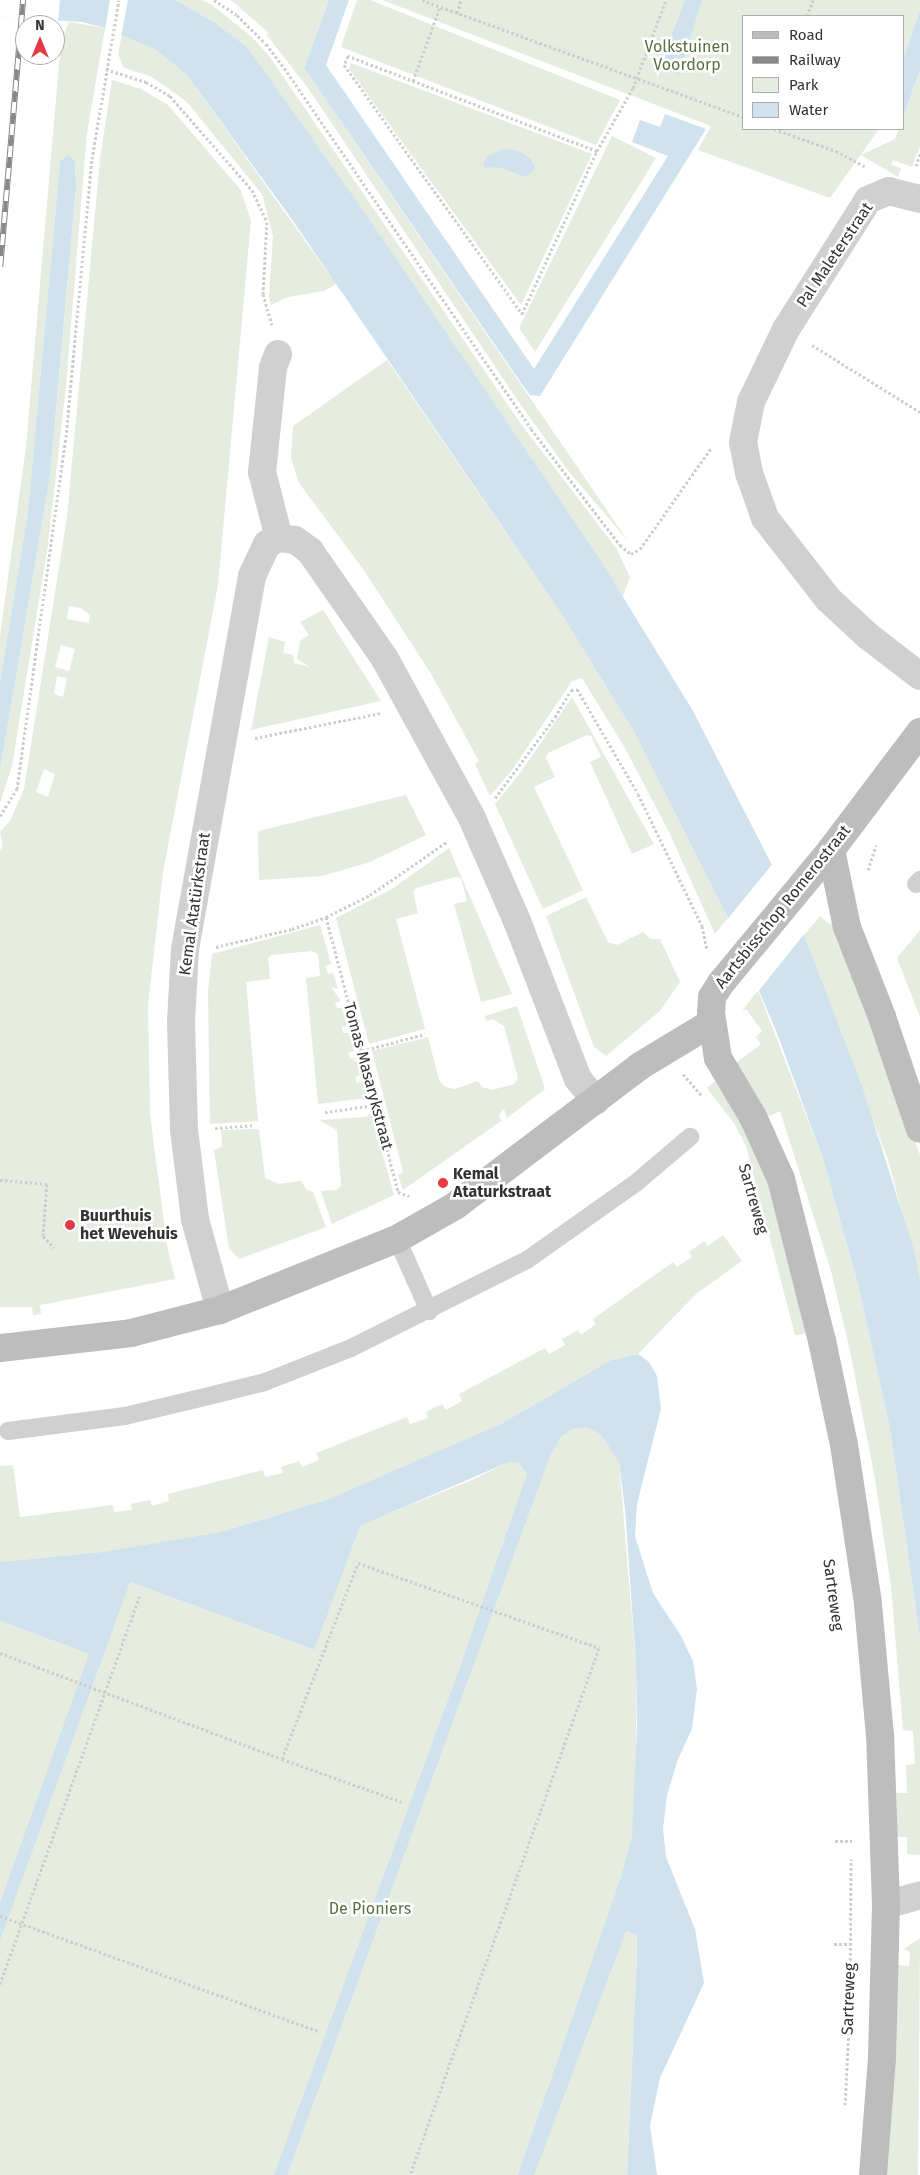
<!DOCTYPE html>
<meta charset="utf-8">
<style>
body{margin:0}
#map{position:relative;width:920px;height:2175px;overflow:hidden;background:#fff;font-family:"Fira Sans",sans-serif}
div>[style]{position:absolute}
.green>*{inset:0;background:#e6ecdf}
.water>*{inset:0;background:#cfe2ee}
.pier>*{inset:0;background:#fff}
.path>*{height:3px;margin-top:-1.5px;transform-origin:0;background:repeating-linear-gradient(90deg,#cdcdcd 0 2.5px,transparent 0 5px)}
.lane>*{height:18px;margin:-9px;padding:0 9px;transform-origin:9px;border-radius:9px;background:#d0d0d0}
.street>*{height:28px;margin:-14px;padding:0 14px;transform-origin:14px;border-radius:14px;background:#d0d0d0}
.secondary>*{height:28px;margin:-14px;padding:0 14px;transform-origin:14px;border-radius:14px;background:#bdbdbd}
.rail>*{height:5.5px;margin-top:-2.75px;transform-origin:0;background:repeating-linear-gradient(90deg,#fff 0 11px,#888 0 22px);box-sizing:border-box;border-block:1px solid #888}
.dots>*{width:14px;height:14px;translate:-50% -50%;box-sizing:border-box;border:2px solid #fff;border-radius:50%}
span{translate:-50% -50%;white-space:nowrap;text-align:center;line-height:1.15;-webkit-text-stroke:5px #fff;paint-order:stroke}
.park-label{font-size:16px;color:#56703f}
.street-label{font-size:16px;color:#333}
.poi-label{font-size:16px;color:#333;font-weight:700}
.left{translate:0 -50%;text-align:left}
.legend{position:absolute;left:742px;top:15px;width:162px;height:115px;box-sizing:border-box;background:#fff;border:1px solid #adadad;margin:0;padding:6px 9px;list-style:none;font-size:15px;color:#333}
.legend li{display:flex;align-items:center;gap:10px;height:25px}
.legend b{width:25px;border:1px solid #adadad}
.north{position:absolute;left:15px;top:15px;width:50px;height:50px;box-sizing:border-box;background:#fff;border:1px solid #adadad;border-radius:50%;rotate:0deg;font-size:14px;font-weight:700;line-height:20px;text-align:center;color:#333}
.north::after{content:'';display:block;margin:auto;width:18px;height:22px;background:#e63946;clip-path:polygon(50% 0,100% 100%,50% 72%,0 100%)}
</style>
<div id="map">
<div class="green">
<div style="clip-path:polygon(175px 0,202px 0,212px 5px,252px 37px,269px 56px,521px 424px,616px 548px,630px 577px,623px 596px,247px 47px,214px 22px)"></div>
<div style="clip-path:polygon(231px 0,329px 0,304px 68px,628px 541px,570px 473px,521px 405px,308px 88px,266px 34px,269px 33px)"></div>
<div style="clip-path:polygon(357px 0,370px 0,620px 100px,596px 145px,341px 47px)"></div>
<div style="clip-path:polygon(382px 0,920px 0,920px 10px,904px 57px,904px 16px,744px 16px,744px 129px,879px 129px,830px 198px,698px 150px,711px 126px)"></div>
<div style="clip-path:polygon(69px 22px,105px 28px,87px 133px,66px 385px,48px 545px,12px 766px,0 803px,0 770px,50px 477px,59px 379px,76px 188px,75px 161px,60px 162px,28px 511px,0 681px,0 636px,26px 447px,61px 41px)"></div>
<div style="clip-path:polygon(122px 34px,156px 50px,187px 75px,336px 284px,324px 291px,288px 297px,271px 305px,269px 296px,273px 236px,262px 194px,186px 101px,150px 76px,124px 68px,118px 54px)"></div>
<div style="clip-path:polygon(351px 63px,592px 154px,521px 305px,349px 69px)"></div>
<div style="clip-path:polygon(920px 70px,920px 146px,912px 167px,893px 160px,891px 165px,901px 168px,898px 177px,861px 155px,895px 139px,899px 129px,904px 129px,904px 115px)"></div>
<div style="clip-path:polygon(evenodd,112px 80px,141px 89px,168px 105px,240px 189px,251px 220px,218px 585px,163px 872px,148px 1005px,150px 1114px,167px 1246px,175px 1279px,40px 1305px,41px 1314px,33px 1315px,32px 1307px,0 1307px,0 851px,3px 846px,0 832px,10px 821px,24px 789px,67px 517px,100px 159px,112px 80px,69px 606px,81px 608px,90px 615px,89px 623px,67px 619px,69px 606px,112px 80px,61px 645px,75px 649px,69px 671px,55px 667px,61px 645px,112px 80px,57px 676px,67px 678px,63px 697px,54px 694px,57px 676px,112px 80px,44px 769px,55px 774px,48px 797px,36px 792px,44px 769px)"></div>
<div style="clip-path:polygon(612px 136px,656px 158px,535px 352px,519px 328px)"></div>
<div style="clip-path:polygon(387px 360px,559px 610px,633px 730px,728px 918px,715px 934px,669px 832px,625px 748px,582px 678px,572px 681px,512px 770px,490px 796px,475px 764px,479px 761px,430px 672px,363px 569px,299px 483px,291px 458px,293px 426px)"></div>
<div style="clip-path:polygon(323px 610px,381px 701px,251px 730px,269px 637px,285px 642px,283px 653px,293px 655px,294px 663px,310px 667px,297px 659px,300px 641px,309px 635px,300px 622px)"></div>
<div style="clip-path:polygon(572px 697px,654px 844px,632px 854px,590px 762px,601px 757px,591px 736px,587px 735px,548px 753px,546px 758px,555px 777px,534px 787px,583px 890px,543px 909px,495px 804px,521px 772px)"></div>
<div style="clip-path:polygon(406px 795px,426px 835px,370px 862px,322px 876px,259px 880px,258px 831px)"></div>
<div style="clip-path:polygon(449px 848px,512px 994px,481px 1002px,454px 904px,467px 901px,461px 878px,455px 877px,416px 888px,413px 892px,418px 913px,396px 919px,425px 1029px,369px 1044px,336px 918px,392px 889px)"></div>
<div style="clip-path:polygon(586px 897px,608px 942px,617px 945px,643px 932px,650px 939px,660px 939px,680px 982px,660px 1011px,606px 1056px,594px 1047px,546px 916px)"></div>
<div style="clip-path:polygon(820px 916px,829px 924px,835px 922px,920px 1155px,920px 1280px,889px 1163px,804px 935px)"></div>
<div style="clip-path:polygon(320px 925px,331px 964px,325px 966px,328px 974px,333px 973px,338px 989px,331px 987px,341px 1001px,335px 1003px,337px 1008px,342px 1008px,347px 1026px,342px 1027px,343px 1033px,349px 1033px,354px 1051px,348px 1053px,351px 1059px,356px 1057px,361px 1075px,355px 1077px,357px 1083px,362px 1081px,367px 1098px,318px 1104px,306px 978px,320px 976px,318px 954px,312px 951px,271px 955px,268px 958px,270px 979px,246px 982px,258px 1121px,210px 1124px,208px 991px,212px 954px)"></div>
<div style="clip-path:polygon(920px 930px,920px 1017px,897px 958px)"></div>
<div style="clip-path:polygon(758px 990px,824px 1162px,859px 1288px,890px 1429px,920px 1637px,920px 1855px,907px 1854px,907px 1837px,894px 1837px,896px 1793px,907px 1793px,906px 1765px,915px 1764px,913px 1731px,903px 1730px,891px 1586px,875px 1479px,850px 1351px,831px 1271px,780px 1111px,765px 1118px,735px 1064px,761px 1044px,756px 1037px,762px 1031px,746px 1009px,742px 1011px)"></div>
<div style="clip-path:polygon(517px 1006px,545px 1089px,507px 1118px,504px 1109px,499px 1114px,501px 1121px,403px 1190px,398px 1175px,403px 1172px,372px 1051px,428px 1037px,439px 1080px,445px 1087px,455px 1089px,478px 1081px,482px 1087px,492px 1090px,514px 1084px,518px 1078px,504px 1026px,493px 1019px,486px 1021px,485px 1016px)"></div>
<div style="clip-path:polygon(715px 1081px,754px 1143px,774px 1201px,806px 1332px,804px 1334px,795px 1335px,746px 1146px,735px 1125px,707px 1088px)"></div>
<div style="clip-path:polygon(371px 1113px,394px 1195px,332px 1224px,321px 1191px,337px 1190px,341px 1186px,337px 1130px,319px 1120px,366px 1117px)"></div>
<div style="clip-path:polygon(259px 1129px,265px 1178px,278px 1184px,301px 1181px,307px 1190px,313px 1192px,326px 1227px,239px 1259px,229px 1248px,214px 1150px,222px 1147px,221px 1130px)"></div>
<div style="clip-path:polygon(723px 1235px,742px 1261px,696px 1294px,638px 1354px,611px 1360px,499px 1425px,408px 1467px,329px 1499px,221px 1532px,102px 1552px,0 1562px,0 1466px,13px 1465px,20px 1517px,113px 1505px,114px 1512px,132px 1510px,131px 1504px,150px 1500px,152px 1506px,169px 1501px,168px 1494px,263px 1470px,265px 1477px,283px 1473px,281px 1467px,299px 1461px,302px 1467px,319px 1460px,316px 1453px,407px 1417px,410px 1424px,428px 1418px,426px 1412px,442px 1404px,446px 1410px,462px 1401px,459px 1394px,545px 1348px,549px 1354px,565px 1345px,562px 1339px,578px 1330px,581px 1335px,596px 1324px,593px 1319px,673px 1262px,677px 1267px,692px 1257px,689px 1252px,704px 1241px,708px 1246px)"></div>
<div style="clip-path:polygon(587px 1427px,601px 1435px,619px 1462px,636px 1664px,637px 1955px,627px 2175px,0 2175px,0 1621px,89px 1654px,130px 1582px,313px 1650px,359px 1526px,474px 1479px,509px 1462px,518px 1462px,527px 1474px,550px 1456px,561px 1437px,573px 1429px)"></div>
<div style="clip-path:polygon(920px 1938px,918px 2175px,881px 2175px,894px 1965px,909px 1966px,910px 1952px,904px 1949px)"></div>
</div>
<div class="water">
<div style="clip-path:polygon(0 0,175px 0,214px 22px,247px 47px,365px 213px,601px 561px,693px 711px,772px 865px,804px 935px,863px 1089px,913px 1247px,920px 1280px,920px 1637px,890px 1429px,859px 1288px,824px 1162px,777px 1033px,728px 918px,633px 730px,559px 610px,291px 218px,187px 75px,156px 50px,105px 28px,82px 22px,0 17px)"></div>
<div style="clip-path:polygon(329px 0,349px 0,326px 65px,534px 369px,668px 156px,632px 142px,640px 120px,660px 127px,665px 114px,706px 129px,540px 396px,530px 395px,526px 390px,304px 68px)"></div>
<div style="clip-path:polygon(685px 0,702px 0,679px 75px,660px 67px)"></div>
<div style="clip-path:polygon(920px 10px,920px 70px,904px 115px,904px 57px)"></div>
<div style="clip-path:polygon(502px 149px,517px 150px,531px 159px,535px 168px,532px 172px,524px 177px,503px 168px,483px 167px,486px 157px)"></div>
<div style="clip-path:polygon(68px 155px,75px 161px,76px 188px,50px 477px,0 770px,0 681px,28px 511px,60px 162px)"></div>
<div style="clip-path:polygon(638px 1354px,649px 1362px,657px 1376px,661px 1409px,637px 1504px,635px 1536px,653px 1593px,681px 1636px,693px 1661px,697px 1689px,692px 1729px,678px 1759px,667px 1795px,663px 1829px,666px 1857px,695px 1929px,704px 1983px,660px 2078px,650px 2125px,657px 2175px,627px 2175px,637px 1955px,637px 1935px,626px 1931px,534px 2175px,518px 2175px,621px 1877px,632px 1836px,637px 1728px,636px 1664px,625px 1509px,619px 1462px,601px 1435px,587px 1427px,573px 1429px,561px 1437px,550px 1456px,287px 2175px,274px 2175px,459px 1670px,527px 1474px,518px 1462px,509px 1462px,360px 1526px,314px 1650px,130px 1582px,0 1940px,0 1903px,89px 1654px,0 1621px,0 1562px,102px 1552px,221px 1532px,329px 1499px,499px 1425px,611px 1360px)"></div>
</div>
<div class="pier">
<div style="clip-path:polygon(0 0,60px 0,58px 21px,0 17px)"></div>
<div style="clip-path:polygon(110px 0,128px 0,121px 37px,105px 30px)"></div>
<div style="clip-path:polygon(774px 862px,805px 933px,757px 993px,726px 921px)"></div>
</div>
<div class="path">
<div style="left:214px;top:0;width:27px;rotate:33deg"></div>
<div style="left:237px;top:15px;width:41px;rotate:45deg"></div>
<div style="left:266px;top:44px;width:35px;rotate:53deg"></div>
<div style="left:287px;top:72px;width:432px;rotate:55.6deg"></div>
<div style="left:531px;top:429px;width:146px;rotate:52.5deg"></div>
<div style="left:620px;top:545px;width:14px;rotate:39deg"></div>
<div style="left:631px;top:554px;width:10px;rotate:-29deg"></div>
<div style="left:640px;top:549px;width:125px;rotate:-54.8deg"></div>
<div style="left:422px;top:0;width:343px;rotate:20deg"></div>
<div style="left:457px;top:13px;width:14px;rotate:-73deg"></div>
<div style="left:807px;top:16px;width:17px;rotate:-69deg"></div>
<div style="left:106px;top:69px;width:42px;rotate:18deg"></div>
<div style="left:146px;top:82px;width:28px;rotate:30deg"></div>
<div style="left:170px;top:96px;width:125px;rotate:48.9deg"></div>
<div style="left:252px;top:190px;width:35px;rotate:65deg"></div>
<div style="left:267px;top:222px;width:72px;rotate:93.2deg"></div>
<div style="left:263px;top:294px;width:32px;rotate:74deg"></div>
<div style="left:413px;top:81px;width:79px;rotate:-70deg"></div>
<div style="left:774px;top:129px;width:66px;rotate:19.5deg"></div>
<div style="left:836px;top:151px;width:34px;rotate:28deg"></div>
<div style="left:597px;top:151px;width:267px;rotate:-159.1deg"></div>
<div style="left:348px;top:56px;width:10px;rotate:114deg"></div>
<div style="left:344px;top:65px;width:306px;rotate:54.4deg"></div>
<div style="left:522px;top:314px;width:179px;rotate:-65.3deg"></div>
<div style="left:597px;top:151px;width:73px;rotate:-60.3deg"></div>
<div style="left:633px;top:88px;width:94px;rotate:-69.4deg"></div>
<div style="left:916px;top:166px;width:13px;rotate:-72deg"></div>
<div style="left:812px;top:345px;width:127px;rotate:31.8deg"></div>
<div style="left:255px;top:738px;width:128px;rotate:-11.2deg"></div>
<div style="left:495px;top:798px;width:101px;rotate:-53.5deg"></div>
<div style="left:555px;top:717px;width:31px;rotate:-59deg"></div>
<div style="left:571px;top:690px;width:6px;rotate:-9deg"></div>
<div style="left:577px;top:689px;width:121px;rotate:59.8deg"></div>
<div style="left:638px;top:794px;width:147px;rotate:64.1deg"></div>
<div style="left:702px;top:926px;width:25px;rotate:78deg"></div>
<div style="left:0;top:816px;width:32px;rotate:-58deg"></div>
<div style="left:17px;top:789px;width:355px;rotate:-82.1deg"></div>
<div style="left:66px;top:437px;width:279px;rotate:-84.7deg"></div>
<div style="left:92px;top:159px;width:161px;rotate:-80.4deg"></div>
<div style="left:868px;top:870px;width:26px;rotate:-72deg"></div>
<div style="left:326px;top:917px;width:284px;rotate:75.3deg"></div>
<div style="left:398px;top:1192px;width:12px;rotate:20deg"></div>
<div style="left:216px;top:947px;width:78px;rotate:-13.3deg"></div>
<div style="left:292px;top:929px;width:36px;rotate:-19deg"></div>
<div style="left:326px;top:917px;width:49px;rotate:-26.6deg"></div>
<div style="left:370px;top:895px;width:95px;rotate:-34.7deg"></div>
<div style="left:362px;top:1051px;width:65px;rotate:-15.1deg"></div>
<div style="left:683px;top:1074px;width:29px;rotate:49deg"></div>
<div style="left:325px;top:1112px;width:51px;rotate:-7.8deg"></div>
<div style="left:215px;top:1128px;width:40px;rotate:-4.3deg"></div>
<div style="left:0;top:1180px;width:47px;rotate:4.9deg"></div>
<div style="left:47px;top:1184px;width:52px;rotate:94.4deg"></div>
<div style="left:43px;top:1236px;width:16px;rotate:47deg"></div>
<div style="left:0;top:1653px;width:301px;rotate:20.6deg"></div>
<div style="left:282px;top:1759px;width:210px;rotate:-68.8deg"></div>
<div style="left:358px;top:1563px;width:256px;rotate:19.4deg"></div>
<div style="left:599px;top:1648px;width:560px;rotate:109.73deg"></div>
<div style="left:282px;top:1759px;width:127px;rotate:19.7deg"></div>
<div style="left:835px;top:1841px;width:17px"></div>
<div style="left:0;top:1916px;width:340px;rotate:19.9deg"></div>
<div style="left:834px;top:1944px;width:17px"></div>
<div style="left:0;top:1984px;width:412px;rotate:-70.2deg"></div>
<div style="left:850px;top:1995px;width:136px;rotate:-89.6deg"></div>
<div style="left:845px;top:2105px;width:98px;rotate:-87.1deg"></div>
</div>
<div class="lane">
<div style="left:916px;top:884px;width:6px;rotate:-45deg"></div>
<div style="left:397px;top:1239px;width:79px;rotate:66deg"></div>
<div style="left:8px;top:1431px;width:118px;rotate:-7.3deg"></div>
<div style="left:125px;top:1416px;width:95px;rotate:-13.4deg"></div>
<div style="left:217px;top:1394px;width:49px;rotate:-14deg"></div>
<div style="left:265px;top:1382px;width:92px;rotate:-21.6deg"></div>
<div style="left:351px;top:1348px;width:197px;rotate:-26.6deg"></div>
<div style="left:527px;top:1260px;width:135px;rotate:-35.3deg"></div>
<div style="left:637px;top:1182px;width:70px;rotate:-40.3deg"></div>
</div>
<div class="street">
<div style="left:920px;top:199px;width:32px;rotate:-166deg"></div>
<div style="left:889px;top:191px;width:23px;rotate:157deg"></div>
<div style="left:868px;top:200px;width:153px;rotate:122.4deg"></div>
<div style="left:786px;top:329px;width:81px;rotate:115.6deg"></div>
<div style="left:751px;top:402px;width:41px;rotate:101.3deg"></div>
<div style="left:743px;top:442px;width:32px;rotate:79deg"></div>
<div style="left:749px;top:473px;width:48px;rotate:70.4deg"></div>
<div style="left:765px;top:518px;width:103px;rotate:52.1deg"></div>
<div style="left:828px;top:599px;width:54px;rotate:42.8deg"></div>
<div style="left:868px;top:636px;width:66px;rotate:37.6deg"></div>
<div style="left:278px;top:354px;width:15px;rotate:110deg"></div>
<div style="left:273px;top:368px;width:105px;rotate:96deg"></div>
<div style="left:262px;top:472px;width:68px;rotate:75.6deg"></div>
<div style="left:220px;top:1310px;width:94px;rotate:-105.4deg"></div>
<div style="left:195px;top:1219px;width:90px;rotate:-97deg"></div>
<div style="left:184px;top:1130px;width:108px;rotate:-91.6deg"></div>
<div style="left:181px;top:1022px;width:73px;rotate:-86.9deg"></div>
<div style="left:185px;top:949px;width:379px;rotate:-79.8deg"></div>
<div style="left:252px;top:576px;width:35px;rotate:-65deg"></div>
<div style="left:267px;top:544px;width:13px;rotate:-27deg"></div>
<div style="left:279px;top:538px;width:16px;rotate:7deg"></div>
<div style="left:295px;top:540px;width:19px;rotate:36deg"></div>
<div style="left:310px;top:551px;width:131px;rotate:55.2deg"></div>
<div style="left:385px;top:659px;width:181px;rotate:61.3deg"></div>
<div style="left:472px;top:818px;width:112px;rotate:66.4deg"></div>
<div style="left:517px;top:921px;width:169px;rotate:68.9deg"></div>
<div style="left:578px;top:1079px;width:28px;rotate:51deg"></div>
<div style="left:886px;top:1905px;width:35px;rotate:-16deg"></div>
</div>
<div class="secondary">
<div style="left:831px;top:850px;width:79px;rotate:78.3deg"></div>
<div style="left:847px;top:927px;width:97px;rotate:68.7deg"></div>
<div style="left:882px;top:1017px;width:118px;rotate:71.3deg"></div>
<div style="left:0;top:1348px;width:132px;rotate:-6.5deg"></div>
<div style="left:131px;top:1333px;width:92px;rotate:-14.5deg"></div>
<div style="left:220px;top:1310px;width:191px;rotate:-21.9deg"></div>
<div style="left:397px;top:1239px;width:67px;rotate:-29.6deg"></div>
<div style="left:455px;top:1206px;width:232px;rotate:-37.1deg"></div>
<div style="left:640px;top:1066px;width:83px;rotate:-31.2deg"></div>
<div style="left:873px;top:2175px;width:117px;rotate:-85.6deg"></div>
<div style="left:882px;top:2058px;width:153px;rotate:-88.5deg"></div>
<div style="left:886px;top:1905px;width:169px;rotate:-92deg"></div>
<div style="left:880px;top:1736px;width:134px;rotate:-95.2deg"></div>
<div style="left:868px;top:1603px;width:160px;rotate:-98.6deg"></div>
<div style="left:844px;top:1445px;width:106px;rotate:-101.9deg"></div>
<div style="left:822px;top:1341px;width:167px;rotate:-104.2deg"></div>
<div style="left:781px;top:1179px;width:68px;rotate:-114.3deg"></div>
<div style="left:753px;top:1117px;width:69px;rotate:-120.7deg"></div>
<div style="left:718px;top:1058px;width:46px;rotate:-98.8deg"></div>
<div style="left:711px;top:1013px;width:16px;rotate:-86deg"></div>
<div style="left:712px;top:997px;width:17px;rotate:-57deg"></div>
<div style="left:721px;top:983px;width:173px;rotate:-50.4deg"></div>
<div style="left:831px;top:850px;width:148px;rotate:-53deg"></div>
</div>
<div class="rail">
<div style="left:0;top:267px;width:268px;rotate:-85.1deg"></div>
</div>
<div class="dots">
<div style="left:443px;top:1183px;background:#e63946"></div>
<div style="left:70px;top:1225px;background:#e63946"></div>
</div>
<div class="park-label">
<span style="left:687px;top:56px">Volkstuinen<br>Voordorp</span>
<span style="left:370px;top:1909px">De Pioniers</span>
</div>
<div class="street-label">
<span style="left:835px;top:255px;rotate:-56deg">Pal Maleterstraat</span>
<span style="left:195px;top:904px;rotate:-82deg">Kemal Atatürkstraat</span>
<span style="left:783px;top:907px;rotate:-51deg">Aartsbisschop Romerostraat</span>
<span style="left:368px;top:1076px;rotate:75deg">Tomas Masarykstraat</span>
<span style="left:753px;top:1199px;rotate:74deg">Sartreweg</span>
<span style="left:833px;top:1595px;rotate:82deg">Sartreweg</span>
<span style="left:849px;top:1999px;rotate:-88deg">Sartreweg</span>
</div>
<div class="poi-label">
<span class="left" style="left:453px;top:1183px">Kemal<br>Ataturkstraat</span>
<span class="left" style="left:80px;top:1225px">Buurthuis<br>het Wevehuis</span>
</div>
<ul class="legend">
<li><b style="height:6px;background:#bdbdbd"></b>Road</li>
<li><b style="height:6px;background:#888"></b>Railway</li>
<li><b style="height:14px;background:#e6ecdf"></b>Park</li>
<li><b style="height:14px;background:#cfe2ee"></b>Water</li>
</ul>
<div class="north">N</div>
</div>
